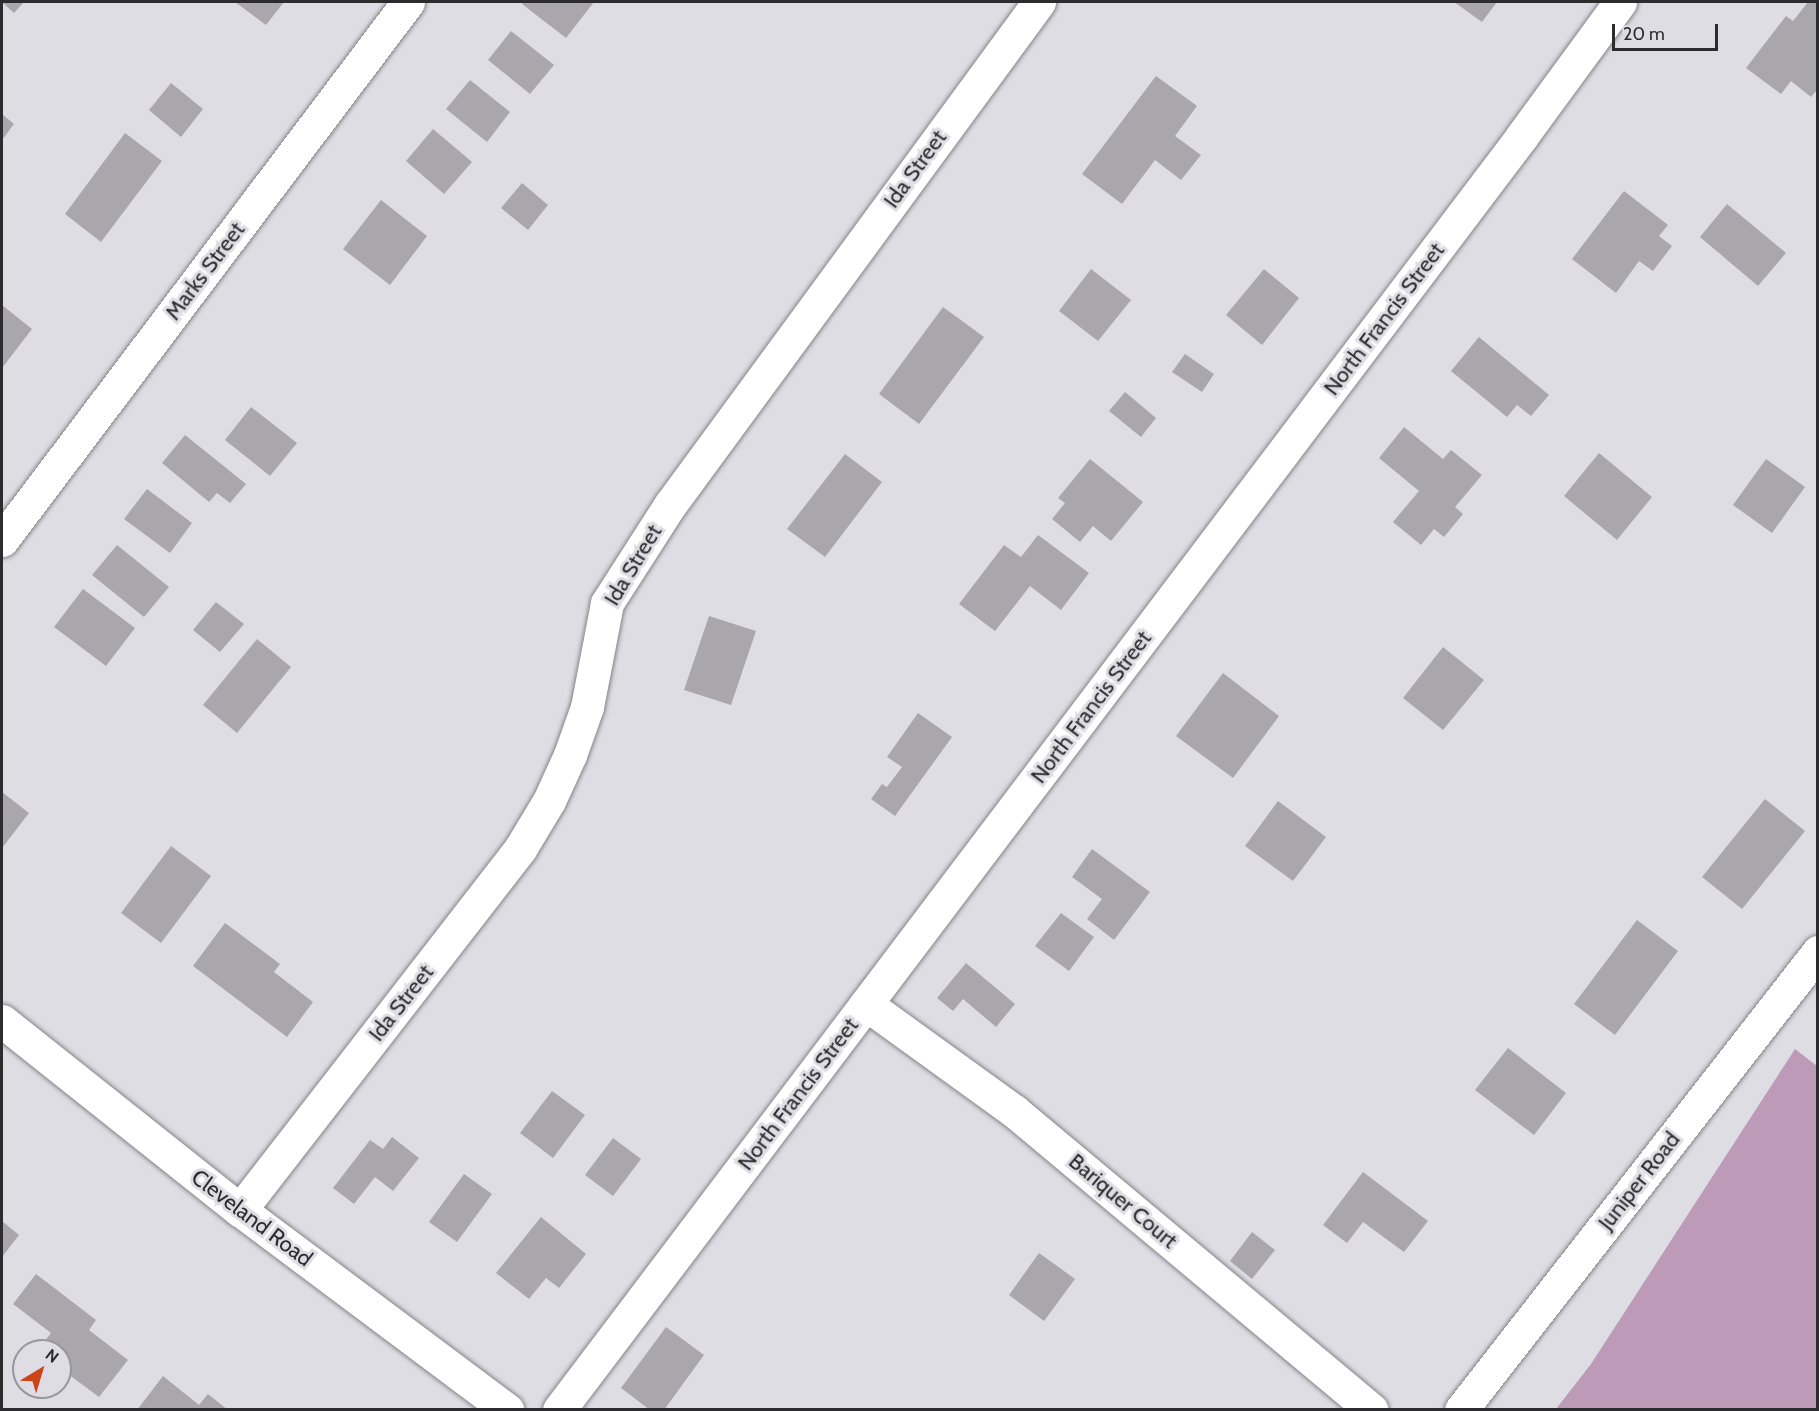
<!DOCTYPE html>
<style>
body{margin:0}
#map{position:relative;width:1819px;height:1411px;overflow:hidden;background:#dddde3;font-family:Cabin,sans-serif}
div>[style]{position:absolute}
.forest>*{inset:0;background:#bc9ab8}
.building>*{inset:0;background:#a9a7ac}
.roads{filter:drop-shadow(0 0 2px #848489) drop-shadow(0 0 2px #848489)}
.minor>*{height:33px;margin:-16.5px;padding:0 16.5px;transform-origin:16.5px;border-radius:16.5px;background:#fff}
.major>*{height:33px;margin:-16.5px;padding:0 16.5px;transform-origin:16.5px;border-radius:16.5px;background:#fff}
span{translate:-50% -50%;white-space:nowrap;text-align:center;line-height:1.15;-webkit-text-stroke:6px #dddde3;paint-order:stroke}
.street-label{font-size:22px;color:#2c2c2e}
.frame{position:absolute;inset:0;border:3px solid #2c2c2e;pointer-events:none}
.north{position:absolute;left:12px;top:1339px;width:60px;height:60px;box-sizing:border-box;background:#dddde3;border:2px solid #96969b;border-radius:50%;rotate:38deg;font-size:16px;font-weight:700;line-height:24px;text-align:center;color:#2c2c2e}
.north::after{content:'';display:block;margin:auto;width:21px;height:27px;background:#cb4316;clip-path:polygon(50% 0,100% 100%,50% 72%,0 100%)}
.scale{position:absolute;left:1612px;top:24px;width:106px;height:27px;box-sizing:border-box;border:3px solid #2c2c2e;border-top:0;padding-left:8px;font-size:18px;line-height:21px;white-space:nowrap;color:#2c2c2e;-webkit-text-stroke:4px #dddde3;paint-order:stroke}
</style>
<div id="map">
<div class="forest">
<div style="clip-path:polygon(1795px 1049px,1817px 1066px,1817px 1409px,1556px 1409px,1591px 1364px)"></div>
</div>
<div class="building">
<div style="clip-path:polygon(2px 2px,24px 2px,14px 13px)"></div>
<div style="clip-path:polygon(235px 2px,284px 2px,266px 25px)"></div>
<div style="clip-path:polygon(524px 2px,594px 2px,566px 38px,522px 4px)"></div>
<div style="clip-path:polygon(1454px 2px,1497px 2px,1482px 22px)"></div>
<div style="clip-path:polygon(1808px 2px,1818px 2px,1818px 89px,1811px 97px,1791px 81px,1781px 94px,1746px 68px,1786px 16px,1793px 21px)"></div>
<div style="clip-path:polygon(511px 31px,554px 65px,530px 94px,488px 60px)"></div>
<div style="clip-path:polygon(1156px 76px,1197px 106px,1175px 136px,1201px 155px,1181px 180px,1155px 160px,1122px 204px,1082px 174px)"></div>
<div style="clip-path:polygon(470px 80px,510px 112px,487px 142px,446px 109px)"></div>
<div style="clip-path:polygon(171px 83px,203px 109px,181px 137px,149px 110px)"></div>
<div style="clip-path:polygon(2px 114px,14px 124px,2px 140px)"></div>
<div style="clip-path:polygon(433px 129px,472px 162px,444px 194px,406px 161px)"></div>
<div style="clip-path:polygon(125px 133px,162px 161px,101px 242px,65px 214px)"></div>
<div style="clip-path:polygon(522px 183px,548px 205px,528px 230px,501px 208px)"></div>
<div style="clip-path:polygon(1624px 191px,1668px 225px,1659px 236px,1672px 246px,1653px 271px,1639px 261px,1616px 293px,1572px 259px)"></div>
<div style="clip-path:polygon(381px 200px,427px 236px,390px 285px,343px 249px)"></div>
<div style="clip-path:polygon(1727px 204px,1786px 253px,1758px 286px,1700px 237px)"></div>
<div style="clip-path:polygon(1091px 269px,1131px 300px,1098px 341px,1059px 311px)"></div>
<div style="clip-path:polygon(1264px 269px,1299px 298px,1262px 345px,1226px 315px)"></div>
<div style="clip-path:polygon(2px 305px,32px 329px,2px 368px)"></div>
<div style="clip-path:polygon(943px 307px,984px 337px,919px 424px,879px 394px)"></div>
<div style="clip-path:polygon(1479px 337px,1549px 395px,1531px 416px,1517px 405px,1507px 417px,1451px 371px)"></div>
<div style="clip-path:polygon(1185px 354px,1214px 374px,1202px 392px,1172px 372px)"></div>
<div style="clip-path:polygon(1125px 392px,1156px 418px,1141px 437px,1109px 411px)"></div>
<div style="clip-path:polygon(251px 407px,297px 443px,270px 476px,225px 440px)"></div>
<div style="clip-path:polygon(1404px 427px,1443px 459px,1451px 450px,1482px 475px,1455px 507px,1463px 514px,1444px 537px,1434px 529px,1421px 545px,1393px 522px,1419px 491px,1379px 458px)"></div>
<div style="clip-path:polygon(185px 435px,246px 484px,230px 503px,217px 493px,209px 502px,162px 463px)"></div>
<div style="clip-path:polygon(1599px 453px,1652px 497px,1617px 540px,1564px 496px)"></div>
<div style="clip-path:polygon(845px 454px,882px 482px,825px 557px,787px 529px)"></div>
<div style="clip-path:polygon(1090px 459px,1143px 502px,1111px 541px,1093px 526px,1080px 542px,1052px 519px,1065px 503px,1058px 498px)"></div>
<div style="clip-path:polygon(1766px 459px,1805px 487px,1772px 533px,1733px 505px)"></div>
<div style="clip-path:polygon(147px 489px,192px 523px,170px 553px,124px 519px)"></div>
<div style="clip-path:polygon(1038px 535px,1089px 573px,1061px 610px,1030px 586px,995px 631px,959px 604px,1004px 545px,1021px 557px)"></div>
<div style="clip-path:polygon(117px 545px,169px 587px,144px 617px,92px 575px)"></div>
<div style="clip-path:polygon(83px 589px,135px 628px,106px 666px,54px 627px)"></div>
<div style="clip-path:polygon(216px 602px,244px 624px,220px 652px,193px 630px)"></div>
<div style="clip-path:polygon(709px 616px,756px 631px,731px 705px,684px 690px)"></div>
<div style="clip-path:polygon(257px 639px,291px 667px,237px 733px,203px 705px)"></div>
<div style="clip-path:polygon(1443px 647px,1484px 680px,1443px 730px,1403px 698px)"></div>
<div style="clip-path:polygon(1223px 673px,1279px 716px,1233px 778px,1176px 736px)"></div>
<div style="clip-path:polygon(918px 713px,952px 737px,895px 816px,871px 799px,882px 784px,887px 787px,902px 767px,887px 757px)"></div>
<div style="clip-path:polygon(2px 792px,29px 813px,2px 848px)"></div>
<div style="clip-path:polygon(1765px 799px,1805px 831px,1742px 909px,1702px 877px)"></div>
<div style="clip-path:polygon(1278px 801px,1326px 837px,1293px 881px,1245px 846px)"></div>
<div style="clip-path:polygon(171px 846px,211px 876px,161px 943px,121px 913px)"></div>
<div style="clip-path:polygon(1092px 849px,1150px 892px,1114px 940px,1087px 919px,1102px 899px,1072px 877px)"></div>
<div style="clip-path:polygon(1061px 913px,1094px 937px,1069px 971px,1035px 946px)"></div>
<div style="clip-path:polygon(1637px 920px,1678px 951px,1615px 1035px,1574px 1004px)"></div>
<div style="clip-path:polygon(225px 923px,280px 964px,274px 972px,313px 1002px,287px 1037px,193px 966px)"></div>
<div style="clip-path:polygon(966px 963px,1015px 1004px,996px 1027px,963px 999px,953px 1011px,937px 998px)"></div>
<div style="clip-path:polygon(1508px 1048px,1566px 1093px,1534px 1135px,1475px 1090px)"></div>
<div style="clip-path:polygon(552px 1091px,585px 1115px,553px 1158px,520px 1133px)"></div>
<div style="clip-path:polygon(392px 1137px,419px 1158px,393px 1191px,375px 1177px,354px 1204px,333px 1188px,370px 1140px,383px 1149px)"></div>
<div style="clip-path:polygon(613px 1138px,641px 1159px,613px 1196px,585px 1175px)"></div>
<div style="clip-path:polygon(1363px 1172px,1428px 1221px,1404px 1252px,1363px 1222px,1347px 1243px,1323px 1225px)"></div>
<div style="clip-path:polygon(464px 1174px,492px 1194px,457px 1242px,429px 1222px)"></div>
<div style="clip-path:polygon(541px 1217px,586px 1254px,559px 1288px,546px 1278px,529px 1299px,496px 1273px)"></div>
<div style="clip-path:polygon(2px 1221px,19px 1235px,2px 1257px)"></div>
<div style="clip-path:polygon(1252px 1232px,1275px 1250px,1252px 1279px,1230px 1261px)"></div>
<div style="clip-path:polygon(1039px 1253px,1075px 1279px,1044px 1321px,1009px 1295px)"></div>
<div style="clip-path:polygon(36px 1274px,96px 1320px,89px 1330px,128px 1360px,99px 1397px,60px 1368px,60px 1351px,37px 1351px,51px 1333px,13px 1304px)"></div>
<div style="clip-path:polygon(666px 1327px,704px 1355px,664px 1410px,650px 1410px,621px 1388px)"></div>
<div style="clip-path:polygon(163px 1376px,199px 1405px,208px 1394px,228px 1410px,137px 1410px)"></div>
</div>
<div class="roads">
<div class="minor">
<div style="left:2px;top:540px;width:674px;rotate:-52.96deg"></div>
<div style="left:866px;top:1004px;width:183px;rotate:35.9deg"></div>
<div style="left:1014px;top:1111px;width:466px;rotate:39.9deg"></div>
<div style="left:240px;top:1210px;width:457px;rotate:-52.2deg"></div>
<div style="left:520px;top:849px;width:56px;rotate:-58.9deg"></div>
<div style="left:549px;top:801px;width:51px;rotate:-65.5deg"></div>
<div style="left:570px;top:755px;width:51px;rotate:-70.5deg"></div>
<div style="left:587px;top:707px;width:106px;rotate:-79.1deg"></div>
<div style="left:607px;top:603px;width:117px;rotate:-57.3deg"></div>
<div style="left:670px;top:505px;width:624px;rotate:-53.74deg"></div>
<div style="left:559px;top:1410px;width:1597px;rotate:-52.91deg"></div>
<div style="left:1522px;top:136px;width:166px;rotate:-53.8deg"></div>
<div style="left:1461px;top:1410px;width:581px;rotate:-52.06deg"></div>
</div>
<div class="major">
<div style="left:2px;top:1021px;width:304px;rotate:38.5deg"></div>
<div style="left:240px;top:1210px;width:334px;rotate:36.8deg"></div>
</div>
</div>
<div class="street-label">
<span style="left:915px;top:169px;rotate:-54deg">Ida Street</span>
<span style="left:205px;top:271px;rotate:-53deg">Marks Street</span>
<span style="left:1384px;top:319px;rotate:-53deg">North Francis Street</span>
<span style="left:633px;top:565px;rotate:-59deg">Ida Street</span>
<span style="left:1091px;top:707px;rotate:-53deg">North Francis Street</span>
<span style="left:401px;top:1003px;rotate:-52deg">Ida Street</span>
<span style="left:798px;top:1094px;rotate:-53deg">North Francis Street</span>
<span style="left:1639px;top:1181px;rotate:-52deg">Juniper Road</span>
<span style="left:1123px;top:1201px;rotate:40deg">Bariquer Court</span>
<span style="left:252px;top:1218px;rotate:37deg">Cleveland Road</span>
</div>
<div class="frame"></div>
<div class="north">N</div>
<div class="scale">20 m</div>
</div>
